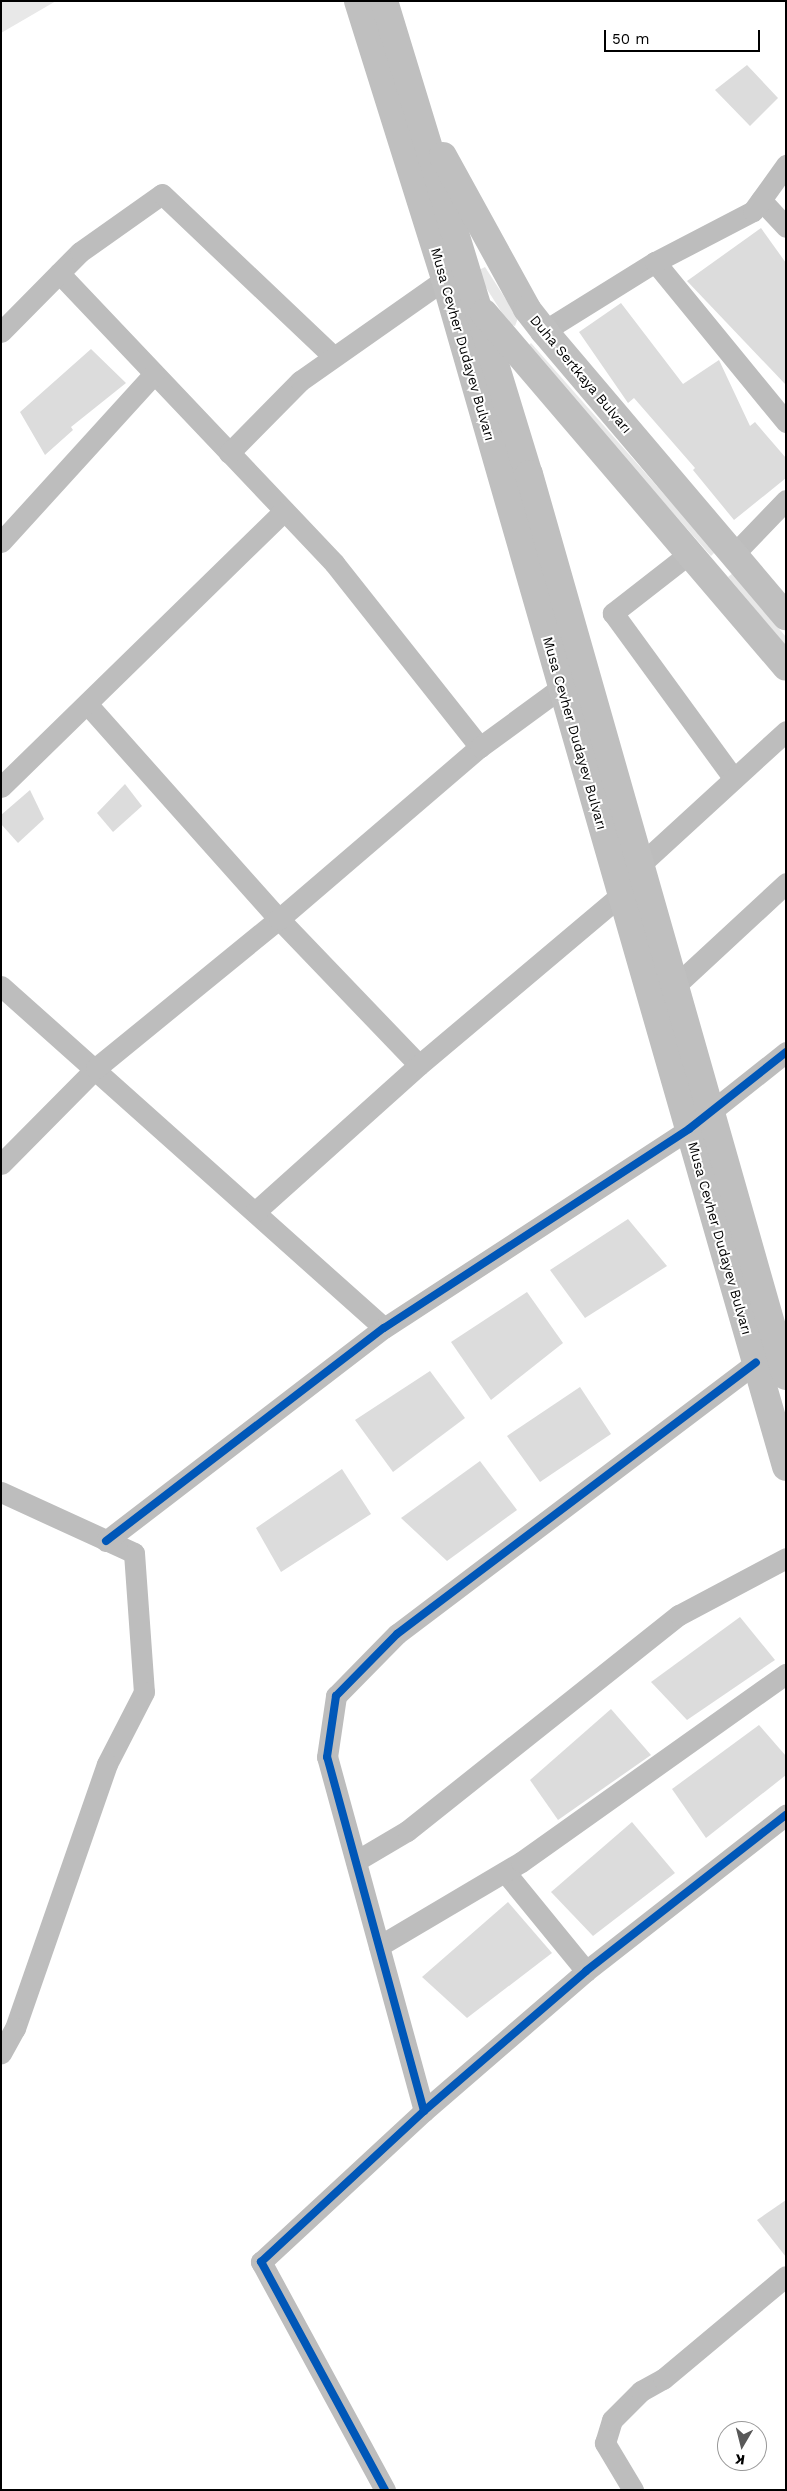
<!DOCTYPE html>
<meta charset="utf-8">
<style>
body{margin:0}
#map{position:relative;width:787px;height:2491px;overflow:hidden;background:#fff;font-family:"Work Sans",sans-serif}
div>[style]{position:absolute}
.green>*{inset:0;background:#e8e8e8}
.building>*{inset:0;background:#dcdcdc}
.minor>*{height:21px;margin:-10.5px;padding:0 10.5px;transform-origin:10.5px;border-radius:10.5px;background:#bdbdbd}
.secondary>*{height:28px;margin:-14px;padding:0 14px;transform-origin:14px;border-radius:14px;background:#bfbfbf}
.cycleway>*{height:8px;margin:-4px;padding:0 4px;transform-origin:4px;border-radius:4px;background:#0057b8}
span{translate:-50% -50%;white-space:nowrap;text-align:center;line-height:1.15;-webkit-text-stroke:4px #fff;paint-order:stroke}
.street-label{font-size:14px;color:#000}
.frame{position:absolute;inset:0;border:2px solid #000;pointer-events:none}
.north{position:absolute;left:717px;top:2421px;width:50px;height:50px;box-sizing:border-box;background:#fff;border:1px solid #999;border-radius:50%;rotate:188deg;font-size:14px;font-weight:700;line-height:20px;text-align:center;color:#000}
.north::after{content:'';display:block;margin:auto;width:18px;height:22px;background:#595959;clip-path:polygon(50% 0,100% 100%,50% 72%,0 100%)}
.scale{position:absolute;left:604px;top:30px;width:156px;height:22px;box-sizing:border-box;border:2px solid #000;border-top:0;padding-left:6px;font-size:15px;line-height:18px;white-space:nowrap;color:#000;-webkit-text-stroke:4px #fff;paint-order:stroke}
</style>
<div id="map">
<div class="green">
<div style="clip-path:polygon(1px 1px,56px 1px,1px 33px)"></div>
<div style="clip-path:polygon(485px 267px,518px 318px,515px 326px,509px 324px,480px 278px,479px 270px)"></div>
<div style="clip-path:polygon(531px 343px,715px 552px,711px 556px,527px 347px)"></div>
<div style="clip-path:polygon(733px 573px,786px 637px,786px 646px,728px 577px)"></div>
</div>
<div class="building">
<div style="clip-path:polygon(747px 65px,778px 98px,750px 126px,715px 90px)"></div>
<div style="clip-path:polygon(761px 228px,786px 263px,786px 385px,687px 281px)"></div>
<div style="clip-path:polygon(621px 303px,683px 384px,719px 360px,750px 426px,755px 422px,786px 458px,786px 478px,734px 520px,693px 470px,695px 468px,634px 398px,628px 403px,579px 332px)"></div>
<div style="clip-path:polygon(91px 349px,126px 383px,71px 427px,73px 430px,45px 455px,20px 412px)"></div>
<div style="clip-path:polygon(125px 784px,142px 806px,113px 832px,97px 813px)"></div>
<div style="clip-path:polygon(30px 790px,44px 819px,18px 843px,1px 824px,1px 815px)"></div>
<div style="clip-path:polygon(628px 1219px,667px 1266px,585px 1318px,550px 1270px)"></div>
<div style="clip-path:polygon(527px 1292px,563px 1343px,491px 1400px,451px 1342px)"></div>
<div style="clip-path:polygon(430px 1371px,465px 1418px,393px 1472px,355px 1420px)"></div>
<div style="clip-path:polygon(580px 1387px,611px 1434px,540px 1482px,507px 1436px)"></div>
<div style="clip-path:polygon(480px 1461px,517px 1510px,447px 1561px,401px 1518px)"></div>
<div style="clip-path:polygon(342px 1469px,371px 1514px,281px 1572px,256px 1528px)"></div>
<div style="clip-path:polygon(740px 1617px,775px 1660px,687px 1720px,651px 1682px)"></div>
<div style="clip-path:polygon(611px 1709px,651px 1755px,558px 1820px,530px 1780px)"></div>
<div style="clip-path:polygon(759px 1725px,786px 1756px,786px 1775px,706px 1838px,672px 1789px)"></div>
<div style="clip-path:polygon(632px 1822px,675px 1873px,593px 1936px,551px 1892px)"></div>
<div style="clip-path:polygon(508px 1902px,552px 1953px,467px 2018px,422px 1977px)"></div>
<div style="clip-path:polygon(786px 2200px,786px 2257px,757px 2220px)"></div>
</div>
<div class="minor">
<div style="left:761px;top:200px;width:37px;rotate:47deg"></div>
<div style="left:655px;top:262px;width:207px;rotate:50.7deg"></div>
<div style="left:59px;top:273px;width:400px;rotate:46.5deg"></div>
<div style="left:334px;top:563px;width:235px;rotate:51.6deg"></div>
<div style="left:544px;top:331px;width:131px;rotate:-31.9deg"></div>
<div style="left:655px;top:262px;width:110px;rotate:-27.5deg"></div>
<div style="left:753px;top:211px;width:57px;rotate:-54.3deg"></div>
<div style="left:1px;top:332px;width:112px;rotate:-45.4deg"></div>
<div style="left:80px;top:252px;width:100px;rotate:-35.3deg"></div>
<div style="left:162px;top:194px;width:236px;rotate:43.5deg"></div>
<div style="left:229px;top:453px;width:101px;rotate:-45.4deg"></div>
<div style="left:300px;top:381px;width:177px;rotate:-35.1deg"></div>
<div style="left:1px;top:542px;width:227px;rotate:-47.7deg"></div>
<div style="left:690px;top:553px;width:98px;rotate:142.1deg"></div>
<div style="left:613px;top:613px;width:205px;rotate:53.9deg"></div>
<div style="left:734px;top:554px;width:75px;rotate:-46.1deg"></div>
<div style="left:88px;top:705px;width:287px;rotate:48.3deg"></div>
<div style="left:279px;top:919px;width:202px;rotate:46.2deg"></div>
<div style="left:1px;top:787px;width:395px;rotate:-44.3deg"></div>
<div style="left:641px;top:864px;width:197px;rotate:-42.5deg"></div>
<div style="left:676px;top:985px;width:150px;rotate:-42.8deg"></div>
<div style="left:1px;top:986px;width:513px;rotate:41.76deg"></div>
<div style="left:1px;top:1164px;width:135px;rotate:-45.3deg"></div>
<div style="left:96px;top:1068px;width:236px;rotate:-39.2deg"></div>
<div style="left:279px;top:919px;width:265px;rotate:-40.6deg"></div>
<div style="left:480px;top:747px;width:102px;rotate:-36.2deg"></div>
<div style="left:255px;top:1212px;width:220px;rotate:-41.9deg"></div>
<div style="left:419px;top:1065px;width:265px;rotate:-40.1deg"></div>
<div style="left:1px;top:1492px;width:146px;rotate:24.6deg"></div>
<div style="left:134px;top:1553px;width:139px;rotate:85.9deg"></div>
<div style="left:144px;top:1692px;width:81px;rotate:117.2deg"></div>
<div style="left:107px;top:1764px;width:280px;rotate:109.2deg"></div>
<div style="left:15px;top:2028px;width:29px;rotate:119deg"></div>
<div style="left:106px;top:1541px;width:350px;rotate:-37.5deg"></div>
<div style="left:384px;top:1328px;width:364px;rotate:-33.1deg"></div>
<div style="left:689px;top:1129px;width:124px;rotate:-38.4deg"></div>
<div style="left:356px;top:1861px;width:59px;rotate:-30.5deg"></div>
<div style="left:407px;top:1831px;width:347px;rotate:-38.5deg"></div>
<div style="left:679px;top:1615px;width:121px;rotate:-28deg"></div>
<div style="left:505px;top:1872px;width:128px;rotate:50.7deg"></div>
<div style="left:379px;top:1946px;width:165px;rotate:-30.6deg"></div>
<div style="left:521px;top:1862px;width:325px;rotate:-35.4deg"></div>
<div style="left:424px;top:2111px;width:367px;rotate:-105.3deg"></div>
<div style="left:327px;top:1757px;width:62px;rotate:-81.6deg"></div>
<div style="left:336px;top:1696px;width:87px;rotate:-45.5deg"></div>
<div style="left:397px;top:1634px;width:450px;rotate:-37.1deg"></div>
<div style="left:385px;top:2490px;width:260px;rotate:-118.5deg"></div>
<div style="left:261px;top:2262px;width:222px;rotate:-42.8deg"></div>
<div style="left:424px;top:2111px;width:214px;rotate:-40.8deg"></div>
<div style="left:586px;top:1971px;width:254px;rotate:-38deg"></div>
<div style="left:633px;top:2490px;width:55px;rotate:-120.8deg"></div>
<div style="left:605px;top:2443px;width:24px;rotate:-73deg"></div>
<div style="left:612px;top:2420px;width:41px;rotate:-45deg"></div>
<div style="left:641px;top:2391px;width:25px;rotate:-29deg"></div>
<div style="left:663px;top:2379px;width:160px;rotate:-39.9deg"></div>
</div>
<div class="secondary">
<div style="left:358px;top:1px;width:291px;rotate:72.6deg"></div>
<div style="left:445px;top:279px;width:1236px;rotate:73.98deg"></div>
<div style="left:384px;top:1px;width:495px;rotate:73deg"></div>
<div style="left:529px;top:474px;width:938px;rotate:74.1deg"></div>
<div style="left:443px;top:156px;width:175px;rotate:61.2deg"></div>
<div style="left:527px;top:309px;width:28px;rotate:52deg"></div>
<div style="left:544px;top:331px;width:374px;rotate:49.7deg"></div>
<div style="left:484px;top:313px;width:465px;rotate:49.5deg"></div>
</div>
<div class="cycleway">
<div style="left:106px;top:1541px;width:350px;rotate:-37.5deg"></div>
<div style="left:384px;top:1328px;width:364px;rotate:-33.1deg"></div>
<div style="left:689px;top:1129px;width:124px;rotate:-38.4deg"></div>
<div style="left:424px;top:2111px;width:367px;rotate:-105.3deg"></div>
<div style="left:327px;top:1757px;width:62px;rotate:-81.6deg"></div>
<div style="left:336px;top:1696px;width:87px;rotate:-45.5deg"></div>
<div style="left:397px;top:1634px;width:450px;rotate:-37.1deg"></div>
<div style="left:385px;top:2490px;width:260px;rotate:-118.5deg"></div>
<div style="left:261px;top:2262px;width:222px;rotate:-42.8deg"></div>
<div style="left:424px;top:2111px;width:214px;rotate:-40.8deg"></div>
<div style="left:586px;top:1971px;width:254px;rotate:-38deg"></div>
</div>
<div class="street-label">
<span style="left:463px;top:344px;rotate:74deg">Musa Cevher Dudayev Bulvarı</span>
<span style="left:581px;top:374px;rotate:50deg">Duha Sertkaya Bulvarı</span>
<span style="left:575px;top:733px;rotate:74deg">Musa Cevher Dudayev Bulvarı</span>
<span style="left:720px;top:1238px;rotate:74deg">Musa Cevher Dudayev Bulvarı</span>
</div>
<div class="frame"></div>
<div class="north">K</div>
<div class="scale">50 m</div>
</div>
